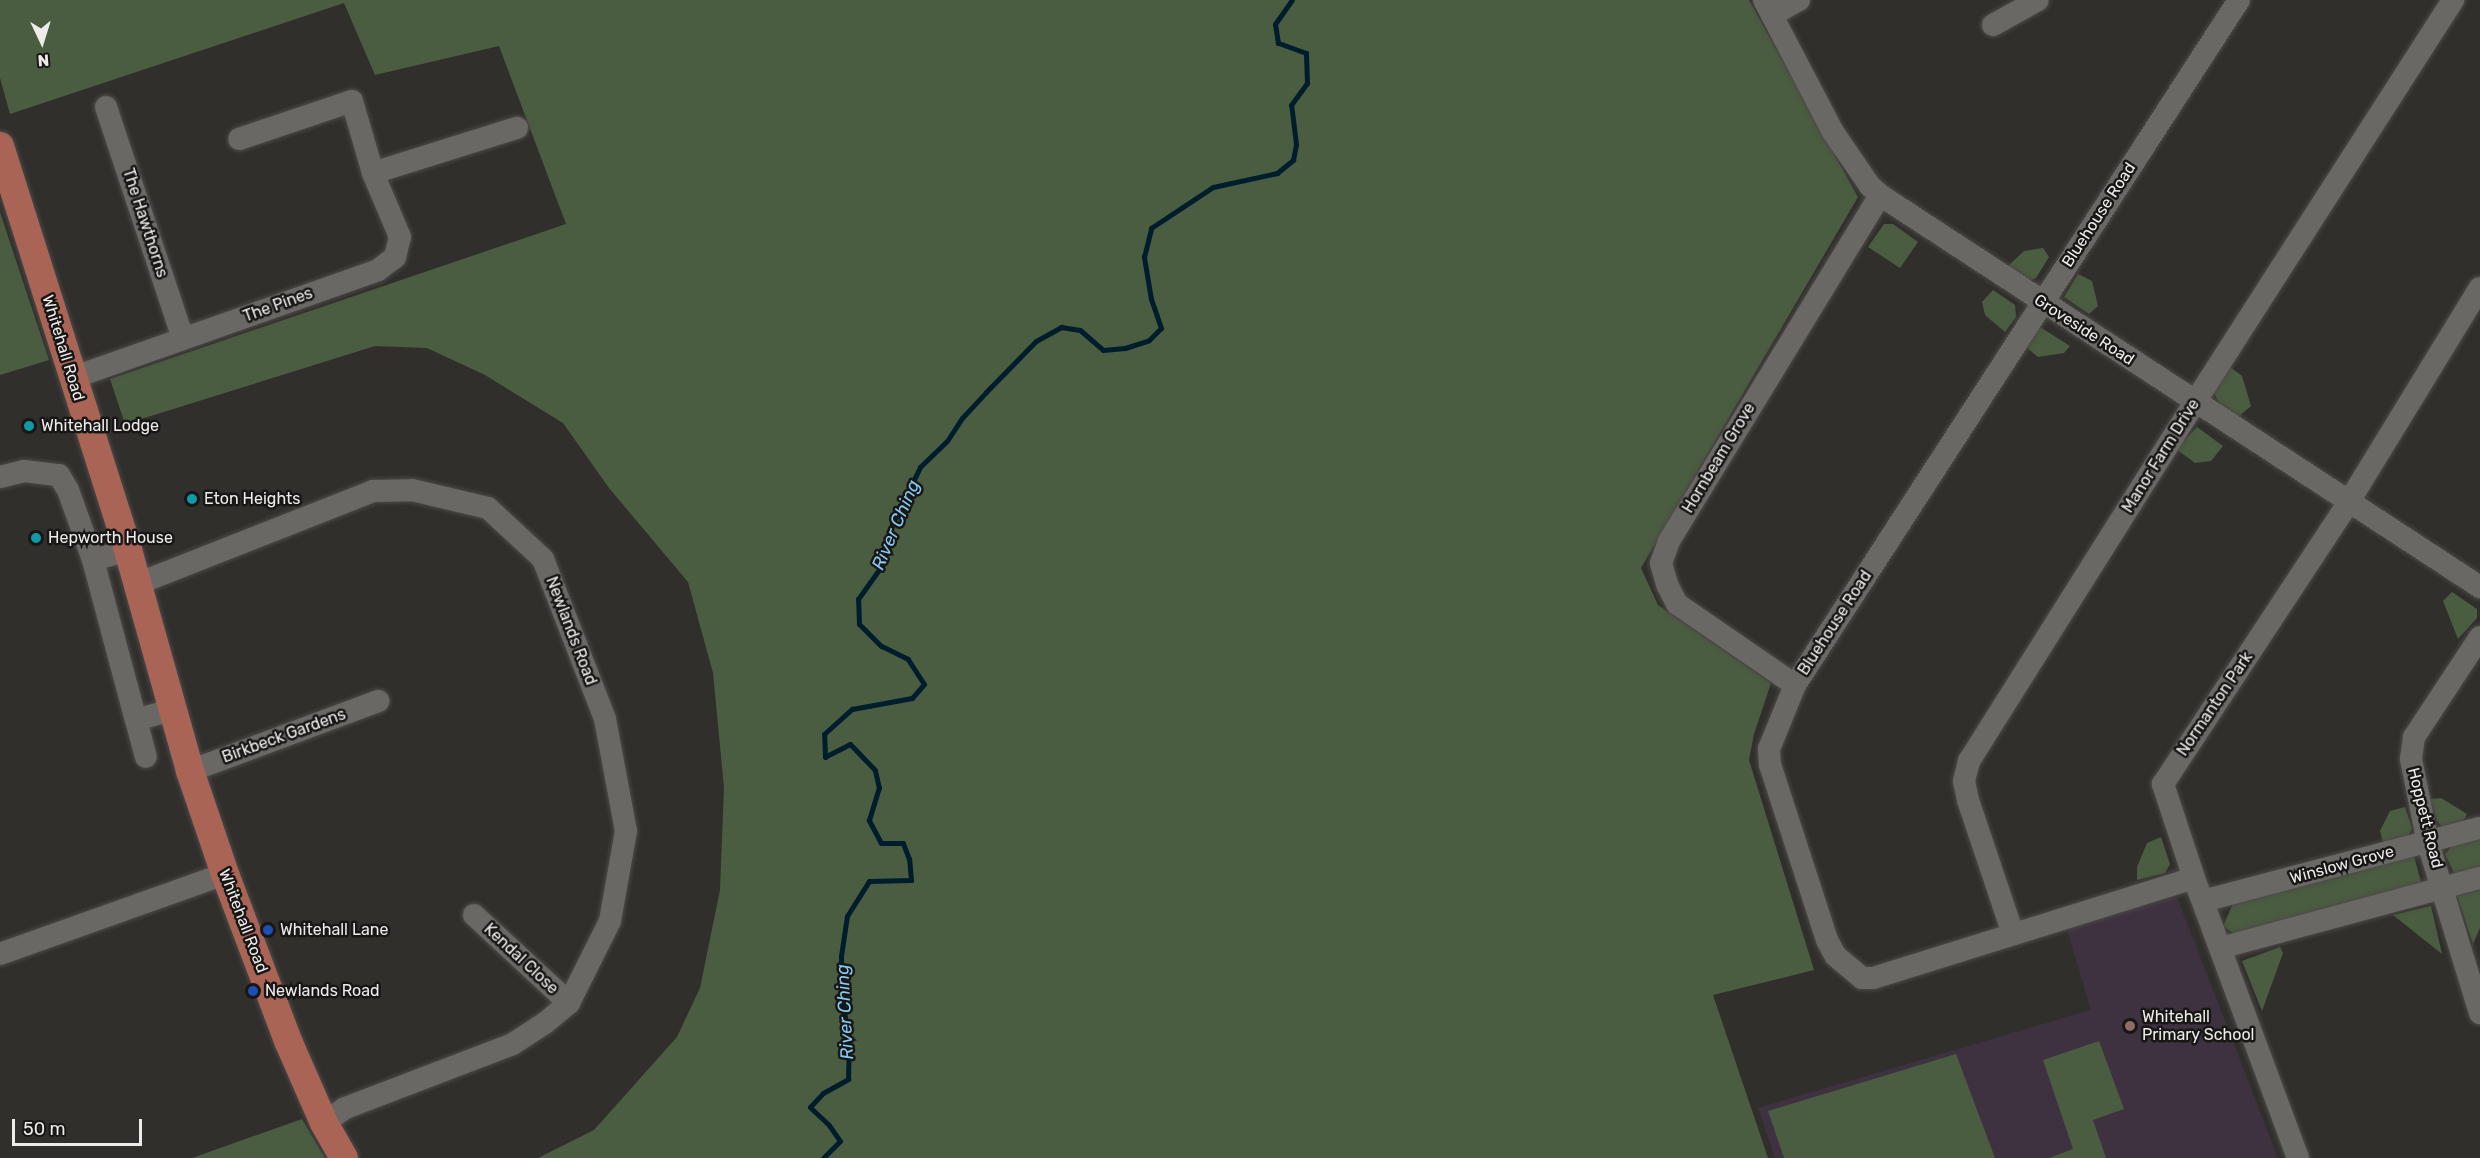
<!DOCTYPE html>
<style>
body{margin:0}
#map{position:relative;width:2480px;height:1158px;overflow:hidden;background:#312f2c;font-family:Rubik,sans-serif}
div>[style]{position:absolute}
.education>*{inset:0;background:#3e3241}
.green>*{inset:0;background:#4b5d41}
.stream>*{height:5px;margin:-2.5px;padding:0 2.5px;transform-origin:2.5px;border-radius:2.5px;background:#001d2d}
.roads{filter:drop-shadow(0 0 2px #4c4a47) drop-shadow(0 0 2px #4c4a47)}
.minor>*{height:22px;margin:-11px;padding:0 11px;transform-origin:11px;border-radius:11px;background:#6a6865}
.major>*{height:28px;margin:-14px;padding:0 14px;transform-origin:14px;border-radius:14px;background:#aa6455}
.dots>*{width:16px;height:16px;translate:-50% -50%;box-sizing:border-box;border:3px solid #181716;border-radius:50%}
span{translate:-50% -50%;white-space:nowrap;text-align:center;line-height:1.15;-webkit-text-stroke:5px #181716;paint-order:stroke}
.street-label{font-size:16px;color:#edecea}
.poi-label{font-size:16px;color:#edecea}
.left{translate:0 -50%;text-align:left}
.water-label{font-size:18px;color:#84cbf3;font-style:italic}
.north{position:absolute;left:12px;top:12px;width:60px;height:60px;-webkit-text-stroke:4px #181716;paint-order:stroke;rotate:176deg;font-size:16px;font-weight:700;line-height:24px;text-align:center;color:#edecea}
.north::after{content:'';display:block;margin:auto;width:21px;height:27px;background:#edecea;clip-path:polygon(50% 0,100% 100%,50% 72%,0 100%)}
.scale{position:absolute;left:12px;top:1119px;width:130px;height:27px;box-sizing:border-box;border:3px solid #edecea;border-top:0;padding-left:8px;font-size:18px;line-height:21px;white-space:nowrap;color:#edecea;-webkit-text-stroke:4px #181716;paint-order:stroke}
</style>
<div id="map">
<div class="education">
<div style="clip-path:polygon(2177px 897px,2278px 1158px,1775px 1158px,1758px 1108px,2091px 1010px,2066px 926px)"></div>
</div>
<div class="green">
<div style="clip-path:polygon(0 0,1749px 0,1858px 197px,1641px 568px,1658px 605px,1771px 683px,1754px 734px,1749px 760px,1814px 970px,1713px 995px,1768px 1158px,538px 1158px,594px 1130px,677px 1037px,700px 988px,720px 890px,724px 787px,713px 673px,688px 582px,609px 488px,563px 423px,485px 375px,427px 348px,375px 346px,125px 424px,110px 379px,566px 224px,499px 46px,375px 75px,344px 3px,10px 114px,0 78px)"></div>
<div style="clip-path:polygon(0 212px,49px 360px,0 375px)"></div>
<div style="clip-path:polygon(1884px 224px,1893px 224px,1918px 242px,1900px 268px,1868px 247px)"></div>
<div style="clip-path:polygon(2043px 248px,2049px 257px,2036px 278px,2029px 281px,2008px 266px,2024px 251px)"></div>
<div style="clip-path:polygon(2078px 274px,2092px 281px,2098px 306px,2089px 314px,2064px 297px)"></div>
<div style="clip-path:polygon(1993px 290px,2015px 305px,2016px 317px,2005px 332px,1985px 315px,1982px 302px)"></div>
<div style="clip-path:polygon(2040px 327px,2070px 346px,2064px 353px,2038px 357px,2026px 347px)"></div>
<div style="clip-path:polygon(2226px 364px,2242px 376px,2251px 406px,2238px 417px,2224px 411px,2211px 388px)"></div>
<div style="clip-path:polygon(2197px 427px,2223px 446px,2211px 461px,2195px 463px,2176px 449px)"></div>
<div style="clip-path:polygon(2452px 592px,2477px 609px,2477px 618px,2458px 639px,2443px 601px)"></div>
<div style="clip-path:polygon(2441px 798px,2467px 814px,2463px 821px,2443px 828px,2437px 821px,2430px 799px)"></div>
<div style="clip-path:polygon(2405px 807px,2412px 828px,2408px 837px,2384px 846px,2380px 831px,2390px 811px)"></div>
<div style="clip-path:polygon(2161px 837px,2170px 864px,2165px 873px,2137px 880px,2137px 867px,2147px 843px)"></div>
<div style="clip-path:polygon(2480px 838px,2480px 868px,2455px 875px,2445px 854px,2453px 845px)"></div>
<div style="clip-path:polygon(2414px 856px,2421px 882px,2239px 937px,2223px 926px,2233px 904px)"></div>
<div style="clip-path:polygon(2480px 890px,2480px 928px,2473px 944px,2457px 896px)"></div>
<div style="clip-path:polygon(2431px 906px,2442px 954px,2393px 915px)"></div>
<div style="clip-path:polygon(2280px 947px,2283px 953px,2262px 1011px,2242px 961px)"></div>
<div style="clip-path:polygon(2099px 1041px,2124px 1109px,2093px 1120px,2106px 1158px,2049px 1158px,2073px 1149px,2043px 1060px)"></div>
<div style="clip-path:polygon(1956px 1054px,1995px 1158px,1784px 1158px,1768px 1111px)"></div>
<div style="clip-path:polygon(302px 1119px,325px 1158px,192px 1158px)"></div>
</div>
<div class="stream">
<div style="left:823px;top:1158px;width:24px;rotate:-45deg"></div>
<div style="left:840px;top:1141px;width:19px;rotate:-125deg"></div>
<div style="left:829px;top:1125px;width:26px;rotate:-137deg"></div>
<div style="left:810px;top:1107px;width:19px;rotate:-47deg"></div>
<div style="left:823px;top:1093px;width:29px;rotate:-29deg"></div>
<div style="left:848px;top:1079px;width:41px;rotate:-88.6deg"></div>
<div style="left:849px;top:1038px;width:38px;rotate:-101deg"></div>
<div style="left:842px;top:1001px;width:45px;rotate:-91.3deg"></div>
<div style="left:841px;top:956px;width:40px;rotate:-81.5deg"></div>
<div style="left:847px;top:916px;width:41px;rotate:-57.8deg"></div>
<div style="left:869px;top:881px;width:42px;rotate:-1.4deg"></div>
<div style="left:911px;top:880px;width:21px;rotate:-95deg"></div>
<div style="left:909px;top:859px;width:17px;rotate:-111deg"></div>
<div style="left:903px;top:843px;width:22px;rotate:180deg"></div>
<div style="left:881px;top:843px;width:26px;rotate:-118deg"></div>
<div style="left:869px;top:820px;width:34px;rotate:-73deg"></div>
<div style="left:879px;top:788px;width:18px;rotate:-103deg"></div>
<div style="left:875px;top:770px;width:36px;rotate:-134deg"></div>
<div style="left:850px;top:744px;width:28px;rotate:153deg"></div>
<div style="left:825px;top:757px;width:23px;rotate:-92deg"></div>
<div style="left:824px;top:734px;width:38px;rotate:-42deg"></div>
<div style="left:852px;top:709px;width:61px;rotate:-10.4deg"></div>
<div style="left:912px;top:698px;width:18px;rotate:-49deg"></div>
<div style="left:924px;top:684px;width:30px;rotate:-123deg"></div>
<div style="left:908px;top:659px;width:30px;rotate:-154deg"></div>
<div style="left:881px;top:646px;width:31px;rotate:-135deg"></div>
<div style="left:859px;top:624px;width:25px;rotate:-92deg"></div>
<div style="left:858px;top:599px;width:43px;rotate:-54.5deg"></div>
<div style="left:883px;top:564px;width:41px;rotate:-77.3deg"></div>
<div style="left:892px;top:524px;width:64px;rotate:-63.8deg"></div>
<div style="left:920px;top:467px;width:37px;rotate:-44deg"></div>
<div style="left:947px;top:441px;width:27px;rotate:-57deg"></div>
<div style="left:962px;top:418px;width:35px;rotate:-47deg"></div>
<div style="left:986px;top:392px;width:71px;rotate:-45.6deg"></div>
<div style="left:1036px;top:341px;width:29px;rotate:-29deg"></div>
<div style="left:1061px;top:327px;width:19px;rotate:9deg"></div>
<div style="left:1080px;top:330px;width:30px;rotate:41deg"></div>
<div style="left:1103px;top:350px;width:22px;rotate:-5deg"></div>
<div style="left:1125px;top:348px;width:25px;rotate:-18deg"></div>
<div style="left:1149px;top:340px;width:17px;rotate:-45deg"></div>
<div style="left:1161px;top:328px;width:31px;rotate:-109deg"></div>
<div style="left:1151px;top:299px;width:43px;rotate:-99.5deg"></div>
<div style="left:1144px;top:257px;width:30px;rotate:-76deg"></div>
<div style="left:1151px;top:228px;width:74px;rotate:-33.5deg"></div>
<div style="left:1213px;top:187px;width:66px;rotate:-12.3deg"></div>
<div style="left:1277px;top:173px;width:21px;rotate:-39deg"></div>
<div style="left:1293px;top:160px;width:16px;rotate:-79deg"></div>
<div style="left:1296px;top:144px;width:39px;rotate:-97deg"></div>
<div style="left:1291px;top:105px;width:27px;rotate:-54deg"></div>
<div style="left:1307px;top:83px;width:30px;rotate:-92deg"></div>
<div style="left:1306px;top:53px;width:30px;rotate:-160deg"></div>
<div style="left:1278px;top:43px;width:19px;rotate:-99deg"></div>
<div style="left:1275px;top:24px;width:29px;rotate:-55deg"></div>
</div>
<div class="roads">
<div class="minor">
<div style="left:1764px;top:0;width:149px;rotate:62.4deg"></div>
<div style="left:1833px;top:132px;width:65px;rotate:55.6deg"></div>
<div style="left:1870px;top:186px;width:13px;rotate:42deg"></div>
<div style="left:1880px;top:195px;width:717px;rotate:33.16deg"></div>
<div style="left:1772px;top:15px;width:31px;rotate:-29deg"></div>
<div style="left:1993px;top:25px;width:51px;rotate:-29.1deg"></div>
<div style="left:106px;top:107px;width:244px;rotate:71.6deg"></div>
<div style="left:373px;top:173px;width:151px;rotate:-17.4deg"></div>
<div style="left:72px;top:378px;width:324px;rotate:-19.4deg"></div>
<div style="left:378px;top:270px;width:21px;rotate:-37deg"></div>
<div style="left:395px;top:257px;width:21px;rotate:-76deg"></div>
<div style="left:400px;top:237px;width:69px;rotate:-112.9deg"></div>
<div style="left:373px;top:173px;width:75px;rotate:-106.3deg"></div>
<div style="left:352px;top:101px;width:119px;rotate:161.4deg"></div>
<div style="left:0;top:477px;width:25px;rotate:-14deg"></div>
<div style="left:24px;top:471px;width:35px;rotate:7deg"></div>
<div style="left:59px;top:475px;width:17px;rotate:59deg"></div>
<div style="left:68px;top:490px;width:74px;rotate:70.3deg"></div>
<div style="left:93px;top:560px;width:36px;rotate:-16deg"></div>
<div style="left:93px;top:560px;width:166px;rotate:75deg"></div>
<div style="left:136px;top:720px;width:36px;rotate:-16deg"></div>
<div style="left:137px;top:584px;width:254px;rotate:-21.5deg"></div>
<div style="left:373px;top:491px;width:39px;rotate:-1deg"></div>
<div style="left:412px;top:490px;width:78px;rotate:13.3deg"></div>
<div style="left:488px;top:508px;width:75px;rotate:42.8deg"></div>
<div style="left:543px;top:559px;width:172px;rotate:68.8deg"></div>
<div style="left:605px;top:719px;width:114px;rotate:79.4deg"></div>
<div style="left:626px;top:831px;width:91px;rotate:100.1deg"></div>
<div style="left:610px;top:921px;width:92px;rotate:116.6deg"></div>
<div style="left:569px;top:1003px;width:31px;rotate:140deg"></div>
<div style="left:545px;top:1023px;width:38px;rotate:147deg"></div>
<div style="left:513px;top:1044px;width:180px;rotate:159.1deg"></div>
<div style="left:345px;top:1108px;width:26px;rotate:144deg"></div>
<div style="left:2480px;top:637px;width:120px;rotate:123.4deg"></div>
<div style="left:2414px;top:737px;width:22px;rotate:98deg"></div>
<div style="left:2411px;top:759px;width:86px;rotate:78.6deg"></div>
<div style="left:2428px;top:843px;width:178px;rotate:73deg"></div>
<div style="left:1795px;top:685px;width:143px;rotate:-145.5deg"></div>
<div style="left:1677px;top:604px;width:22px;rotate:-117deg"></div>
<div style="left:1667px;top:584px;width:22px;rotate:-106deg"></div>
<div style="left:1661px;top:563px;width:23px;rotate:-70deg"></div>
<div style="left:1669px;top:541px;width:405px;rotate:-58.6deg"></div>
<div style="left:136px;top:720px;width:38px;rotate:75deg"></div>
<div style="left:190px;top:771px;width:201px;rotate:-20.4deg"></div>
<div style="left:2194px;top:878px;width:336px;rotate:162.7deg"></div>
<div style="left:1873px;top:978px;width:11px;rotate:180deg"></div>
<div style="left:1862px;top:978px;width:35px;rotate:-140deg"></div>
<div style="left:1835px;top:955px;width:17px;rotate:-118deg"></div>
<div style="left:1827px;top:940px;width:184px;rotate:-108deg"></div>
<div style="left:1770px;top:765px;width:16px;rotate:-94deg"></div>
<div style="left:1769px;top:749px;width:69px;rotate:-67.9deg"></div>
<div style="left:1795px;top:685px;width:816px;rotate:-57.05deg"></div>
<div style="left:2203px;top:901px;width:286px;rotate:-14.8deg"></div>
<div style="left:474px;top:915px;width:129px;rotate:42.8deg"></div>
<div style="left:2013px;top:934px;width:141px;rotate:-108.6deg"></div>
<div style="left:1968px;top:800px;width:19px;rotate:-102deg"></div>
<div style="left:1964px;top:781px;width:21px;rotate:-76deg"></div>
<div style="left:1969px;top:761px;width:424px;rotate:-57.8deg"></div>
<div style="left:2195px;top:402px;width:478px;rotate:-57.3deg"></div>
<div style="left:2220px;top:948px;width:269px;rotate:-15.1deg"></div>
<div style="left:0;top:954px;width:239px;rotate:-19.6deg"></div>
<div style="left:2298px;top:1158px;width:299px;rotate:-110.4deg"></div>
<div style="left:2194px;top:878px;width:99px;rotate:-108.3deg"></div>
<div style="left:2163px;top:784px;width:336px;rotate:-56.6deg"></div>
<div style="left:2348px;top:503px;width:252px;rotate:-58.5deg"></div>
</div>
<div class="major">
<div style="left:0;top:146px;width:424px;rotate:72.4deg"></div>
<div style="left:128px;top:550px;width:230px;rotate:74.3deg"></div>
<div style="left:190px;top:771px;width:109px;rotate:71.2deg"></div>
<div style="left:225px;top:874px;width:181px;rotate:69.3deg"></div>
<div style="left:289px;top:1043px;width:87px;rotate:66.4deg"></div>
<div style="left:324px;top:1123px;width:40px;rotate:60.3deg"></div>
</div>
</div>
<div class="dots">
<div style="left:29px;top:426px;background:#0f9aa8"></div>
<div style="left:192px;top:499px;background:#0f9aa8"></div>
<div style="left:36px;top:538px;background:#0f9aa8"></div>
<div style="left:268px;top:930px;background:#1a4fb4"></div>
<div style="left:253px;top:991px;background:#1a4fb4"></div>
<div style="left:2130px;top:1026px;background:#8d6e63"></div>
</div>
<div class="street-label">
<span style="left:2099px;top:215px;rotate:-57deg">Bluehouse Road</span>
<span style="left:145px;top:223px;rotate:72deg">The Hawthorns</span>
<span style="left:278px;top:305px;rotate:-20deg">The Pines</span>
<span style="left:2084px;top:330px;rotate:33deg">Groveside Road</span>
<span style="left:63px;top:348px;rotate:73deg">Whitehall Road</span>
<span style="left:2161px;top:456px;rotate:-58deg">Manor Farm Drive</span>
<span style="left:1719px;top:458px;rotate:-59deg">Hornbeam Grove</span>
<span style="left:1835px;top:623px;rotate:-57deg">Bluehouse Road</span>
<span style="left:571px;top:631px;rotate:69deg">Newlands Road</span>
<span style="left:2215px;top:704px;rotate:-56deg">Normanton Park</span>
<span style="left:284px;top:736px;rotate:-20deg">Birkbeck Gardens</span>
<span style="left:2425px;top:818px;rotate:76deg">Hoppett Road</span>
<span style="left:2342px;top:865px;rotate:-15deg">Winslow Grove</span>
<span style="left:243px;top:921px;rotate:69deg">Whitehall Road</span>
<span style="left:521px;top:959px;rotate:43deg">Kendal Close</span>
</div>
<div class="poi-label">
<span class="left" style="left:41px;top:426px">Whitehall Lodge</span>
<span class="left" style="left:204px;top:499px">Eton Heights</span>
<span class="left" style="left:48px;top:538px">Hepworth House</span>
<span class="left" style="left:280px;top:930px">Whitehall Lane</span>
<span class="left" style="left:265px;top:991px">Newlands Road</span>
<span class="left" style="left:2142px;top:1026px">Whitehall<br>Primary School</span>
</div>
<div class="water-label">
<span style="left:896px;top:525px;rotate:-67deg">River Ching</span>
<span style="left:845px;top:1012px;rotate:-93deg">River Ching</span>
</div>
<div class="north">N</div>
<div class="scale">50 m</div>
</div>
